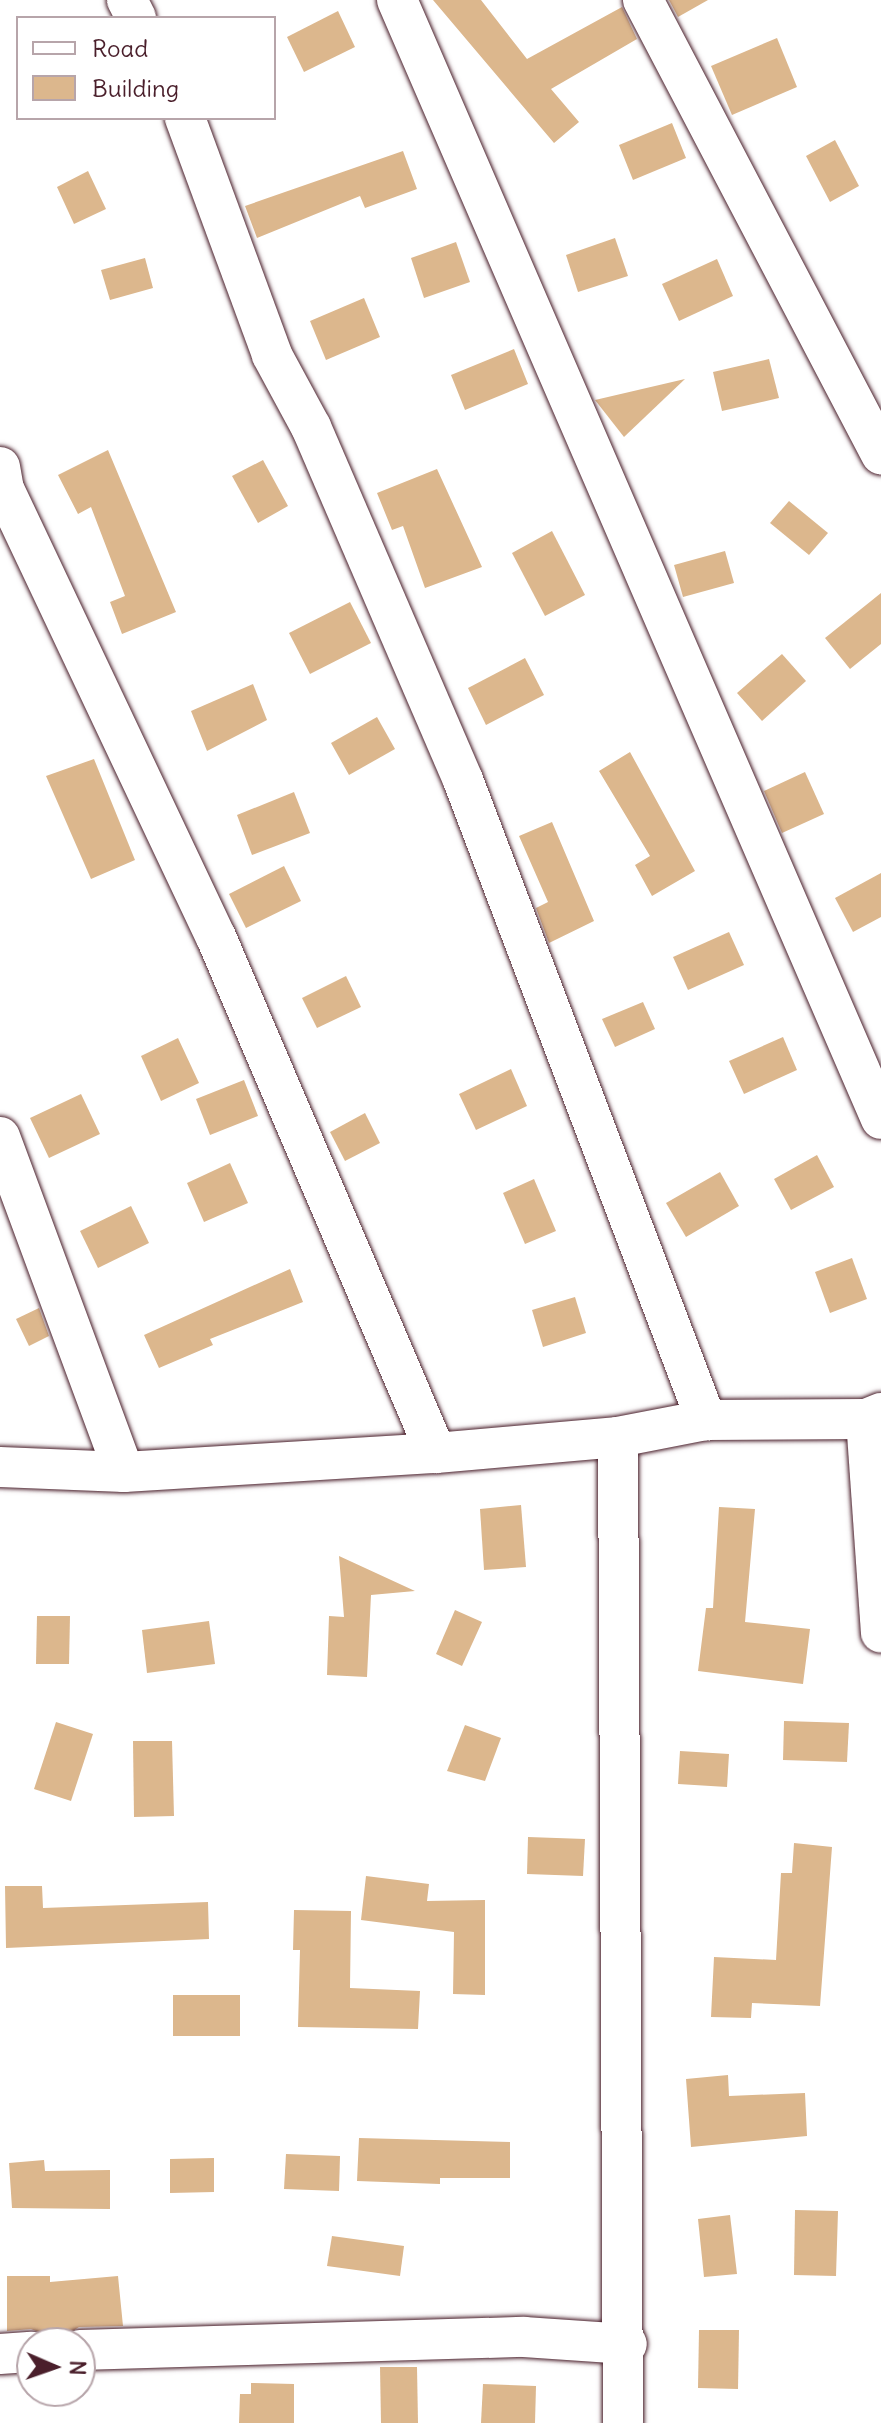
<!DOCTYPE html>
<style>
body{margin:0}
#map{position:relative;width:881px;height:2423px;overflow:hidden;background:#fff;font-family:Delius,sans-serif}
div>[style]{position:absolute}
.building>*{inset:0;background:#dcb78d}
.roads{filter:drop-shadow(0 0 2px #4a1f2b) drop-shadow(0 0 2px #4a1f2b)}
.minor>*{height:40px;margin:-20px;padding:0 20px;transform-origin:20px;border-radius:20px;background:#fff}
span{translate:-50% -50%;white-space:nowrap;text-align:center;line-height:1.15;-webkit-text-stroke:6px #fff;paint-order:stroke}
.legend{position:absolute;left:16px;top:16px;width:260px;height:104px;box-sizing:border-box;background:#fff;border:2px solid #b7a5aa;margin:0;padding:10px 14px;list-style:none;font-size:24px;color:#4a1f2b}
.legend li{display:flex;align-items:center;gap:16px;height:40px}
.legend b{width:40px;border:2px solid #b7a5aa}
.north{position:absolute;left:16px;top:2327px;width:80px;height:80px;box-sizing:border-box;background:#fff;border:2px solid #b7a5aa;border-radius:50%;rotate:92deg;font-size:22px;font-weight:700;line-height:32px;text-align:center;color:#4a1f2b}
.north::after{content:'';display:block;margin:auto;width:28px;height:36px;background:#4a1f2b;clip-path:polygon(50% 0,100% 100%,50% 72%,0 100%)}
</style>
<div id="map">
<div class="building">
<div style="clip-path:polygon(433px 0,481px 0,527px 59px,622px 7px,637px 39px,551px 89px,579px 122px,554px 143px)"></div>
<div style="clip-path:polygon(669px 0,708px 0,678px 17px)"></div>
<div style="clip-path:polygon(338px 11px,355px 47px,304px 72px,287px 37px)"></div>
<div style="clip-path:polygon(777px 38px,797px 87px,732px 115px,711px 66px)"></div>
<div style="clip-path:polygon(672px 123px,686px 158px,633px 180px,619px 145px)"></div>
<div style="clip-path:polygon(835px 140px,859px 186px,830px 202px,806px 156px)"></div>
<div style="clip-path:polygon(403px 151px,417px 189px,365px 208px,360px 196px,257px 238px,245px 206px)"></div>
<div style="clip-path:polygon(88px 171px,106px 209px,74px 224px,57px 187px)"></div>
<div style="clip-path:polygon(615px 238px,628px 276px,578px 292px,566px 255px)"></div>
<div style="clip-path:polygon(456px 242px,470px 282px,424px 298px,411px 258px)"></div>
<div style="clip-path:polygon(145px 258px,153px 288px,110px 300px,101px 270px)"></div>
<div style="clip-path:polygon(717px 259px,733px 296px,679px 321px,662px 284px)"></div>
<div style="clip-path:polygon(364px 298px,380px 337px,326px 360px,310px 321px)"></div>
<div style="clip-path:polygon(514px 349px,528px 384px,465px 410px,451px 375px)"></div>
<div style="clip-path:polygon(769px 359px,779px 398px,722px 411px,713px 372px)"></div>
<div style="clip-path:polygon(685px 379px,624px 437px,595px 400px)"></div>
<div style="clip-path:polygon(108px 450px,176px 612px,122px 634px,110px 602px,125px 596px,91px 507px,78px 514px,58px 475px)"></div>
<div style="clip-path:polygon(263px 460px,288px 506px,258px 523px,232px 476px)"></div>
<div style="clip-path:polygon(437px 469px,482px 567px,425px 588px,403px 526px,392px 530px,377px 493px)"></div>
<div style="clip-path:polygon(789px 501px,828px 533px,809px 555px,770px 523px)"></div>
<div style="clip-path:polygon(552px 531px,585px 595px,545px 616px,512px 553px)"></div>
<div style="clip-path:polygon(725px 551px,734px 583px,683px 597px,674px 565px)"></div>
<div style="clip-path:polygon(881px 593px,881px 644px,850px 669px,825px 638px)"></div>
<div style="clip-path:polygon(350px 602px,371px 643px,310px 674px,289px 633px)"></div>
<div style="clip-path:polygon(782px 654px,806px 681px,762px 721px,737px 693px)"></div>
<div style="clip-path:polygon(525px 658px,544px 695px,486px 725px,468px 688px)"></div>
<div style="clip-path:polygon(253px 684px,267px 720px,207px 751px,191px 711px)"></div>
<div style="clip-path:polygon(377px 717px,395px 749px,349px 775px,331px 743px)"></div>
<div style="clip-path:polygon(630px 752px,695px 871px,652px 896px,635px 865px,650px 856px,599px 771px)"></div>
<div style="clip-path:polygon(94px 759px,135px 860px,91px 879px,46px 776px)"></div>
<div style="clip-path:polygon(805px 772px,824px 814px,782px 833px,764px 791px)"></div>
<div style="clip-path:polygon(294px 792px,310px 833px,252px 855px,237px 815px)"></div>
<div style="clip-path:polygon(552px 822px,594px 921px,549px 943px,536px 908px,548px 902px,519px 836px)"></div>
<div style="clip-path:polygon(284px 866px,301px 901px,246px 928px,229px 894px)"></div>
<div style="clip-path:polygon(881px 873px,881px 917px,853px 932px,835px 898px)"></div>
<div style="clip-path:polygon(729px 932px,744px 965px,688px 990px,673px 957px)"></div>
<div style="clip-path:polygon(346px 976px,361px 1007px,317px 1028px,302px 998px)"></div>
<div style="clip-path:polygon(643px 1002px,655px 1029px,615px 1047px,602px 1019px)"></div>
<div style="clip-path:polygon(783px 1037px,797px 1070px,744px 1094px,729px 1061px)"></div>
<div style="clip-path:polygon(178px 1038px,199px 1083px,161px 1101px,141px 1056px)"></div>
<div style="clip-path:polygon(511px 1069px,527px 1106px,476px 1130px,459px 1094px)"></div>
<div style="clip-path:polygon(244px 1080px,258px 1116px,210px 1135px,196px 1099px)"></div>
<div style="clip-path:polygon(81px 1094px,100px 1134px,49px 1158px,30px 1118px)"></div>
<div style="clip-path:polygon(365px 1113px,380px 1143px,345px 1161px,330px 1132px)"></div>
<div style="clip-path:polygon(817px 1155px,834px 1187px,791px 1210px,774px 1179px)"></div>
<div style="clip-path:polygon(230px 1163px,248px 1203px,204px 1222px,187px 1183px)"></div>
<div style="clip-path:polygon(720px 1172px,739px 1206px,686px 1237px,666px 1203px)"></div>
<div style="clip-path:polygon(534px 1179px,556px 1231px,525px 1244px,503px 1193px)"></div>
<div style="clip-path:polygon(131px 1206px,149px 1243px,98px 1268px,80px 1231px)"></div>
<div style="clip-path:polygon(852px 1258px,867px 1299px,830px 1313px,815px 1272px)"></div>
<div style="clip-path:polygon(290px 1269px,303px 1302px,210px 1339px,213px 1345px,159px 1368px,144px 1335px)"></div>
<div style="clip-path:polygon(575px 1297px,586px 1333px,543px 1347px,532px 1310px)"></div>
<div style="clip-path:polygon(39px 1308px,49px 1336px,29px 1346px,16px 1319px)"></div>
<div style="clip-path:polygon(521px 1505px,526px 1567px,484px 1570px,480px 1509px)"></div>
<div style="clip-path:polygon(719px 1507px,755px 1509px,745px 1622px,810px 1629px,803px 1684px,698px 1671px,706px 1608px,713px 1608px)"></div>
<div style="clip-path:polygon(339px 1556px,415px 1591px,371px 1595px,367px 1677px,327px 1675px,329px 1616px,344px 1617px)"></div>
<div style="clip-path:polygon(455px 1610px,482px 1622px,462px 1666px,436px 1654px)"></div>
<div style="clip-path:polygon(37px 1616px,70px 1616px,69px 1664px,36px 1664px)"></div>
<div style="clip-path:polygon(209px 1621px,215px 1664px,147px 1673px,142px 1630px)"></div>
<div style="clip-path:polygon(784px 1721px,849px 1723px,847px 1762px,783px 1760px)"></div>
<div style="clip-path:polygon(56px 1722px,93px 1734px,71px 1801px,34px 1789px)"></div>
<div style="clip-path:polygon(465px 1725px,501px 1738px,485px 1781px,447px 1771px)"></div>
<div style="clip-path:polygon(133px 1741px,172px 1741px,174px 1816px,134px 1817px)"></div>
<div style="clip-path:polygon(680px 1751px,729px 1754px,727px 1787px,678px 1784px)"></div>
<div style="clip-path:polygon(528px 1837px,585px 1839px,583px 1876px,527px 1874px)"></div>
<div style="clip-path:polygon(794px 1843px,832px 1847px,820px 2006px,752px 2003px,751px 2018px,711px 2017px,714px 1957px,776px 1960px,781px 1873px,792px 1873px)"></div>
<div style="clip-path:polygon(366px 1876px,429px 1884px,427px 1901px,485px 1900px,485px 1995px,453px 1994px,454px 1932px,361px 1920px)"></div>
<div style="clip-path:polygon(5px 1886px,42px 1886px,43px 1908px,208px 1902px,209px 1939px,6px 1948px)"></div>
<div style="clip-path:polygon(294px 1910px,351px 1911px,350px 1988px,420px 1991px,418px 2029px,298px 2027px,300px 1950px,293px 1950px)"></div>
<div style="clip-path:polygon(173px 1995px,240px 1995px,240px 2036px,173px 2036px)"></div>
<div style="clip-path:polygon(728px 2075px,729px 2096px,805px 2093px,807px 2136px,691px 2147px,686px 2079px)"></div>
<div style="clip-path:polygon(359px 2138px,510px 2142px,510px 2178px,440px 2178px,440px 2184px,357px 2181px)"></div>
<div style="clip-path:polygon(286px 2154px,340px 2156px,339px 2191px,284px 2189px)"></div>
<div style="clip-path:polygon(214px 2158px,214px 2192px,170px 2193px,170px 2159px)"></div>
<div style="clip-path:polygon(44px 2160px,45px 2171px,110px 2170px,110px 2209px,12px 2208px,9px 2163px)"></div>
<div style="clip-path:polygon(795px 2210px,838px 2211px,836px 2276px,794px 2275px)"></div>
<div style="clip-path:polygon(730px 2215px,737px 2274px,704px 2277px,698px 2219px)"></div>
<div style="clip-path:polygon(332px 2236px,404px 2246px,400px 2276px,327px 2266px)"></div>
<div style="clip-path:polygon(7px 2276px,50px 2276px,50px 2282px,118px 2276px,123px 2326px,79px 2327px,59px 2340px,31px 2329px,7px 2331px)"></div>
<div style="clip-path:polygon(699px 2330px,739px 2330px,738px 2389px,698px 2388px)"></div>
<div style="clip-path:polygon(380px 2367px,417px 2367px,418px 2423px,381px 2423px)"></div>
<div style="clip-path:polygon(251px 2383px,294px 2384px,294px 2423px,239px 2423px,240px 2394px,251px 2394px)"></div>
<div style="clip-path:polygon(483px 2384px,536px 2386px,535px 2423px,481px 2423px)"></div>
</div>
<div class="roads">
<div class="minor">
<div style="left:127px;top:0;width:20px;rotate:63deg"></div>
<div style="left:397px;top:0;width:1219px;rotate:66.61deg"></div>
<div style="left:643px;top:0;width:513px;rotate:62.34deg"></div>
<div style="left:185px;top:118px;width:252px;rotate:69.8deg"></div>
<div style="left:272px;top:355px;width:82px;rotate:61.6deg"></div>
<div style="left:311px;top:427px;width:384px;rotate:66.7deg"></div>
<div style="left:463px;top:780px;width:685px;rotate:69.21deg"></div>
<div style="left:0;top:467px;width:22px;rotate:80deg"></div>
<div style="left:4px;top:489px;width:496px;rotate:64.7deg"></div>
<div style="left:216px;top:937px;width:561px;rotate:66.91deg"></div>
<div style="left:0;top:1137px;width:357px;rotate:69.7deg"></div>
<div style="left:866px;top:1419px;width:214px;rotate:86deg"></div>
<div style="left:618px;top:1437px;width:986px;rotate:89.71deg"></div>
<div style="left:0;top:1467px;width:124px;rotate:2.3deg"></div>
<div style="left:124px;top:1472px;width:313px;rotate:-3.5deg"></div>
<div style="left:436px;top:1453px;width:183px;rotate:-5deg"></div>
<div style="left:618px;top:1437px;width:90px;rotate:-10.9deg"></div>
<div style="left:706px;top:1420px;width:160px;rotate:-0.4deg"></div>
<div style="left:866px;top:1419px;width:16px;rotate:-22deg"></div>
<div style="left:80px;top:2350px;width:444px;rotate:-1.7deg"></div>
<div style="left:524px;top:2337px;width:103px;rotate:3.9deg"></div>
<div style="left:0;top:2354px;width:32px;rotate:-4deg"></div>
</div>
</div>
<ul class="legend">
<li><b style="height:10px;background:#fff"></b>Road</li>
<li><b style="height:22px;background:#dcb78d"></b>Building</li>
</ul>
<div class="north">N</div>
</div>
